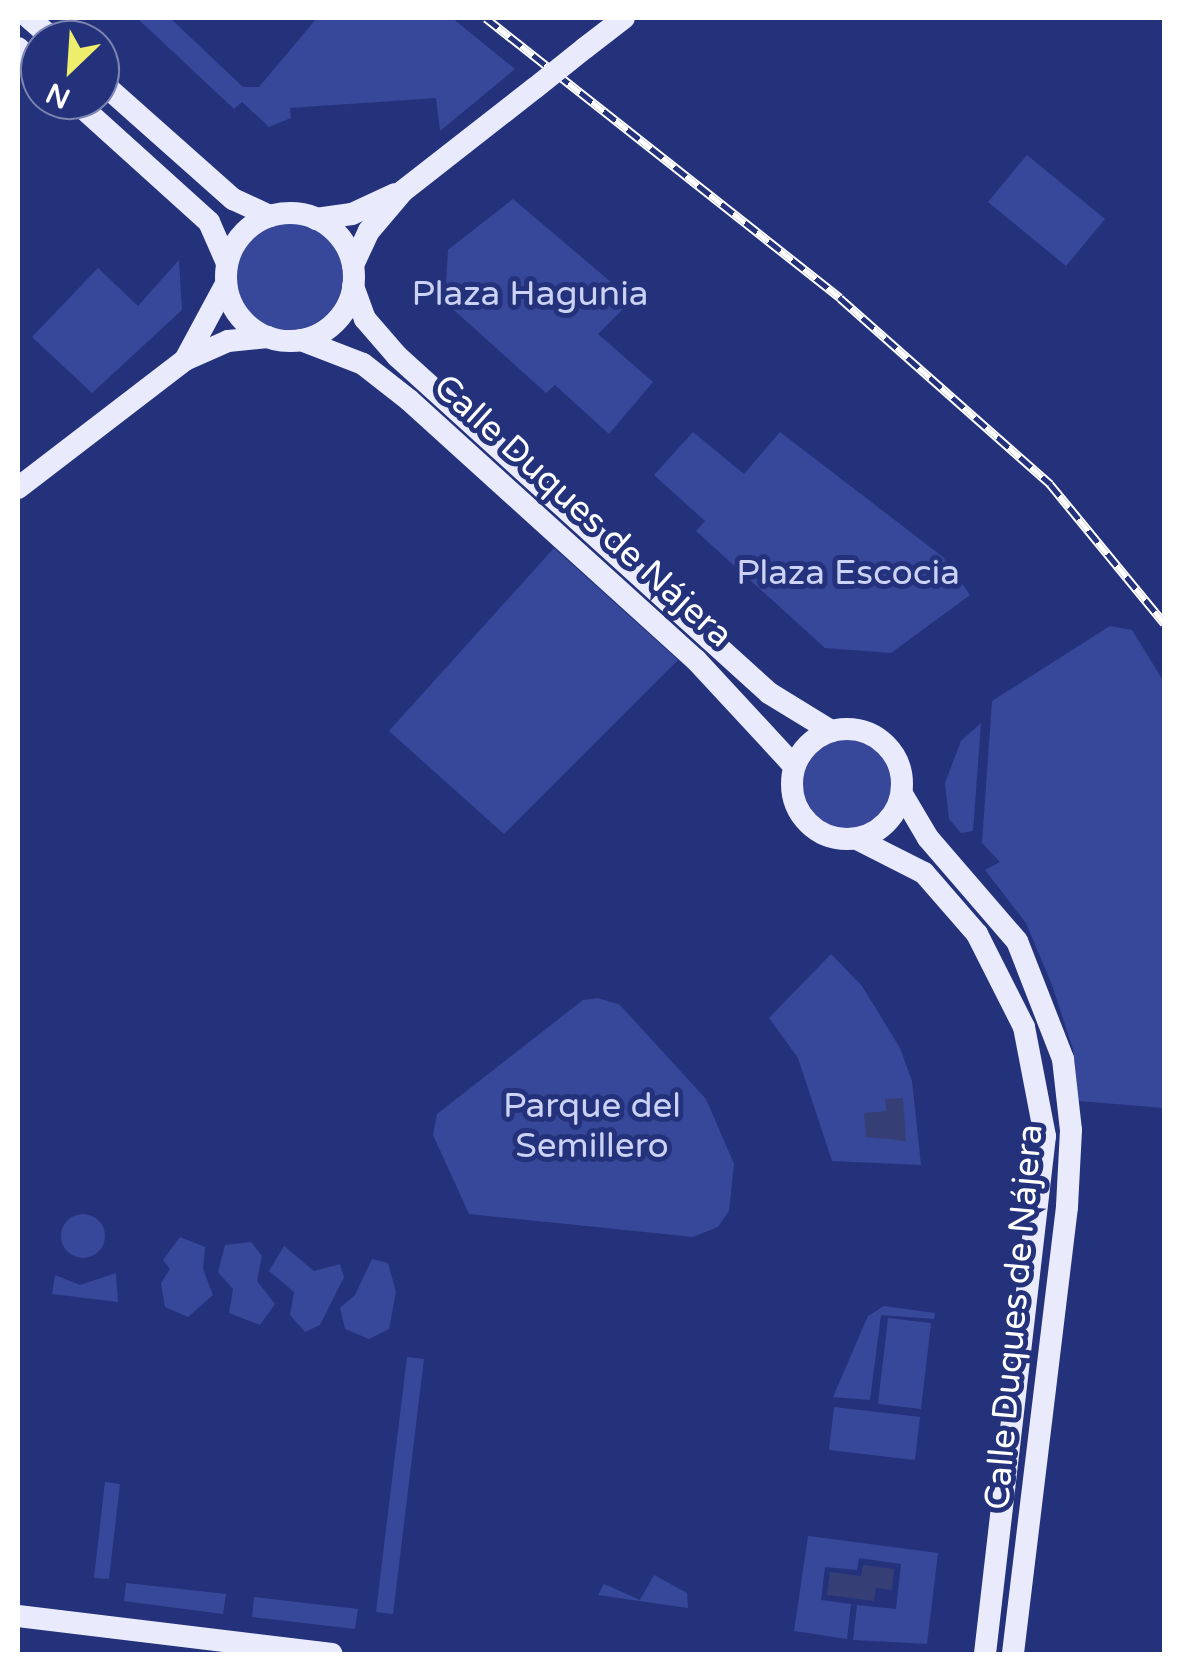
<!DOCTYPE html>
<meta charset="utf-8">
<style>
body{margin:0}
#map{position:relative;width:1182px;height:1672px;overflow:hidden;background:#24327c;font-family:"Varela Round",sans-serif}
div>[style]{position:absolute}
.green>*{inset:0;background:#37489a}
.round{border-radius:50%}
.water>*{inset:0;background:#353f76}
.primary>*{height:22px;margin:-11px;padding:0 11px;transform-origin:11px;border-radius:11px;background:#e9ebfd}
.primary>.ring{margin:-11px;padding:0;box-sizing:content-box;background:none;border:22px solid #e9ebfd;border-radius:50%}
.rail>*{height:9px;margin-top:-4.5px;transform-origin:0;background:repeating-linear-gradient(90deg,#24327c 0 15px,#fff 0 30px);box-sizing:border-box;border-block:2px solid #fff}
.primary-bridge>*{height:22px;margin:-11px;padding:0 11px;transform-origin:11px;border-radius:11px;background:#e9ebfd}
span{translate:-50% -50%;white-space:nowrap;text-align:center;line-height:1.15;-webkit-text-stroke:10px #24327c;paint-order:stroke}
.park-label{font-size:35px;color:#cbd2f4}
.street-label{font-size:35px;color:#fff}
.frame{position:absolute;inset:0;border:20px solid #fff;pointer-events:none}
.north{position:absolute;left:20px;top:20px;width:100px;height:100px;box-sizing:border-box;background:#24327c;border:2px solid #7c84b0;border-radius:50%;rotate:205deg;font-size:28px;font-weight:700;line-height:40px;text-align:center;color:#fff}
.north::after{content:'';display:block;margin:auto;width:35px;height:45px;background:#efee6c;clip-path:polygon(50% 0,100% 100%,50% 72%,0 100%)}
</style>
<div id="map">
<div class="green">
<div style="clip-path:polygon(137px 18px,170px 18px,243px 87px,259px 87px,317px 18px,452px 18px,515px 69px,440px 131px,436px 98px,290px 108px,291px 118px,269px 127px,242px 102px,234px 109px)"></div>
<div style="clip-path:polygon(1027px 155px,1105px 219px,1066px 266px,988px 202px)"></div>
<div style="clip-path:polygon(513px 199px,632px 300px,598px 334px,653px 382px,609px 434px,555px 385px,546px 393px,445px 302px,448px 250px)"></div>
<div class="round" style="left:235px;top:222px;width:108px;height:108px"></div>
<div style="clip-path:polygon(179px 260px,182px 310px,92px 393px,32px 337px,98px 268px,138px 306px)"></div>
<div style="clip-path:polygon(693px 432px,744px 474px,780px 432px,943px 557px,970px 595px,891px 653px,825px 648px,696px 531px,705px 521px,654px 475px)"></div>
<div style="clip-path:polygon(554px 548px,678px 660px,504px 834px,389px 731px)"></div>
<div style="clip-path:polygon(1110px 626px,1132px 630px,1164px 682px,1164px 1108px,1079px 1101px,1073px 1049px,1052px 985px,1026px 923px,985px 870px,1000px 862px,982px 843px,992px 701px)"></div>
<div style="clip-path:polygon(981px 723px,973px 831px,961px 833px,949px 819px,945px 783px,961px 741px)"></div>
<div class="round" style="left:803px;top:740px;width:88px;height:88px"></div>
<div style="clip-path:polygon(831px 954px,862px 986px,900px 1048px,912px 1081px,921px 1165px,832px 1161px,798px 1058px,769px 1018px)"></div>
<div style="clip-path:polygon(598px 998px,620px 1005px,706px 1099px,734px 1164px,729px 1211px,718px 1227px,693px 1237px,469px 1214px,433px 1135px,437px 1114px,583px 1000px)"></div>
<div class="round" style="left:61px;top:1214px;width:44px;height:44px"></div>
<div style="clip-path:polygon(180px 1237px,205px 1247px,203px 1269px,213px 1295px,188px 1317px,165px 1307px,161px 1283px,170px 1269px,163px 1260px)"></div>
<div style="clip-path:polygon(251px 1242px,262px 1256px,257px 1281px,275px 1304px,260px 1325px,229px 1313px,233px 1289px,218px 1272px,225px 1245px)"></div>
<div style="clip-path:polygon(284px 1246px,314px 1271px,340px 1264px,344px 1277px,320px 1325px,305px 1332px,290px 1315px,294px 1292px,269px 1271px)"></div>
<div style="clip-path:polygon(372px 1259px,388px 1263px,396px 1292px,389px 1329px,369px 1339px,345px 1329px,340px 1308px,355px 1295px)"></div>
<div style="clip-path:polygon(116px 1273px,118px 1302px,52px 1294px,55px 1275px,80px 1285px)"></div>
<div style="clip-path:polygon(884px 1306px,935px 1313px,934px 1319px,881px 1315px,870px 1400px,833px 1397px,868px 1316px)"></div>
<div style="clip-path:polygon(888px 1318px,931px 1323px,921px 1409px,878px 1404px)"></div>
<div style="clip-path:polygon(407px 1357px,424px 1359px,393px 1614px,376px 1612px)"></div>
<div style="clip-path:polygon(834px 1407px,920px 1417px,915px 1460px,829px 1450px)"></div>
<div style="clip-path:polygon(105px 1482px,120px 1484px,109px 1579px,94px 1578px)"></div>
<div style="clip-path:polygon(808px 1536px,938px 1553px,927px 1644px,853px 1640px,857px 1605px,896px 1609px,901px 1564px,859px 1558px,857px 1570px,825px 1567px,821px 1600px,851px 1604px,847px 1639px,794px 1631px)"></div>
<div style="clip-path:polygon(654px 1575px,687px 1593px,688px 1608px,598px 1595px,604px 1584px,640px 1600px)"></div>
<div style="clip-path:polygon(126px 1583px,226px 1594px,223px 1614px,124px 1601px)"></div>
<div style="clip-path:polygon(254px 1597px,358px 1609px,355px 1629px,252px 1617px)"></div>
</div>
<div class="water">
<div style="clip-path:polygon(903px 1098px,906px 1141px,866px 1137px,864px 1113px,886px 1111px,885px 1099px)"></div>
<div style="clip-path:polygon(863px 1565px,894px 1569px,892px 1590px,876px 1588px,874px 1601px,827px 1595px,830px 1572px,861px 1576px)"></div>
</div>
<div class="primary">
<div style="left:29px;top:18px;width:33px;rotate:41deg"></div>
<div style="left:18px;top:48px;width:30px;rotate:44deg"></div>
<div style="left:585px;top:48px;width:49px;rotate:-37.6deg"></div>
<div style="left:100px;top:81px;width:178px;rotate:41.6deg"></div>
<div style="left:233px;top:199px;width:41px;rotate:24.7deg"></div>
<div style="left:74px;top:100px;width:182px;rotate:42.1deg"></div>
<div style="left:209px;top:222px;width:45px;rotate:66.3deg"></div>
<div class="ring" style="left:226px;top:213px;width:106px;height:106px"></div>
<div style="left:316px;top:219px;width:36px;rotate:-8deg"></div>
<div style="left:352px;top:214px;width:47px;rotate:-24.9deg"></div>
<div style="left:353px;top:265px;width:38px;rotate:-65deg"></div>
<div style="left:369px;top:231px;width:52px;rotate:-49.6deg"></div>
<div style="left:403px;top:191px;width:167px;rotate:-38deg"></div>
<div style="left:353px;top:286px;width:35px;rotate:70deg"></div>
<div style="left:365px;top:319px;width:49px;rotate:49.1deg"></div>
<div style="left:397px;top:356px;width:502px;rotate:42.17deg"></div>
<div style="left:769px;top:693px;width:73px;rotate:31.5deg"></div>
<div style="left:301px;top:340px;width:66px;rotate:21.2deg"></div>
<div style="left:363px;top:364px;width:58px;rotate:38deg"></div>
<div style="left:409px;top:400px;width:387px;rotate:42.2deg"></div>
<div style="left:696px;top:660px;width:144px;rotate:47.2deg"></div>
<div style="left:185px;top:360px;width:86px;rotate:-61.7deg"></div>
<div style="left:18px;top:488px;width:210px;rotate:-37.5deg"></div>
<div style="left:185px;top:360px;width:47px;rotate:-23.8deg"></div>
<div style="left:228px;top:341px;width:40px;rotate:-5.7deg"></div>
<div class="ring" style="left:792px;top:729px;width:88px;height:88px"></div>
<div style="left:902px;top:794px;width:51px;rotate:59.4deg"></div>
<div style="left:928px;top:838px;width:136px;rotate:49.2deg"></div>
<div style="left:1017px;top:941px;width:127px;rotate:68.7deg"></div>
<div style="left:1063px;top:1059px;width:71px;rotate:83.6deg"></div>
<div style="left:1071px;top:1130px;width:77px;rotate:93deg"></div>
<div style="left:1067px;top:1207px;width:450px;rotate:96.9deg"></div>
<div style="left:857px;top:839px;width:75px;rotate:26.9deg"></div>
<div style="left:924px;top:873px;width:81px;rotate:49deg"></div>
<div style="left:977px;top:934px;width:104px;rotate:63.2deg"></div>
<div style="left:1024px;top:1027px;width:111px;rotate:79.1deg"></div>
<div style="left:1045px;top:1136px;width:521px;rotate:96.61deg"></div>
<div style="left:18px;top:1616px;width:316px;rotate:6.9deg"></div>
</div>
<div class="rail">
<div style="left:486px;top:18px;width:451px;rotate:38.3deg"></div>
<div style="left:840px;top:298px;width:281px;rotate:41.5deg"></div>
<div style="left:1050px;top:484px;width:180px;rotate:50.6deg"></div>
</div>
<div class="primary-bridge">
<div style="left:535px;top:88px;width:64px;rotate:-38.7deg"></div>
</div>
<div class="park-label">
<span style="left:530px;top:294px">Plaza Hagunia</span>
<span style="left:848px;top:573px">Plaza Escocia</span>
<span style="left:592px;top:1126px">Parque del<br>Semillero</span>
</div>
<div class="street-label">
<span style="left:583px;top:511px;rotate:42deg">Calle Duques de Nájera</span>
<span style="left:1014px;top:1317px;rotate:-85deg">Calle Duques de Nájera</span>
</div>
<div class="frame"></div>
<div class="north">N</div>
</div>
